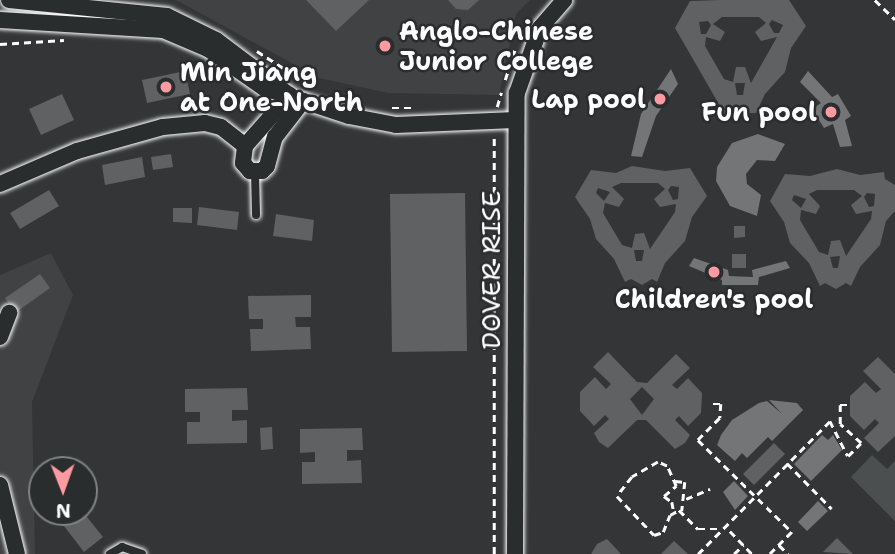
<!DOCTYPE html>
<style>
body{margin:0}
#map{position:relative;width:895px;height:554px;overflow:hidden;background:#333536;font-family:"Shantell Sans",sans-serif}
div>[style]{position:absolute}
.built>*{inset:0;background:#404243}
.green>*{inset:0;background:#4c4f50}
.water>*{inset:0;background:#737576}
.building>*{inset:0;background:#5f6162}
.path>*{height:2.5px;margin-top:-1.25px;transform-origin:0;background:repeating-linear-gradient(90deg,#fff 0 7px,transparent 0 12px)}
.roads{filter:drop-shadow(0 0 2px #fff) drop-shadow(0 0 2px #fff)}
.service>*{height:8px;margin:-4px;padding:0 4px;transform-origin:4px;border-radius:4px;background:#2a2d2e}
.minor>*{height:16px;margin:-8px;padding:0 8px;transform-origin:8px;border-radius:8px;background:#2a2d2e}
.dots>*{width:19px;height:19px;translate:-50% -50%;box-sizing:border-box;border:4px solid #2a2d2e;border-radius:50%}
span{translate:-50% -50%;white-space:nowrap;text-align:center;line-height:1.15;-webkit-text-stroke:5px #2a2d2e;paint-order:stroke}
.poi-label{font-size:26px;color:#fff;font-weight:700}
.left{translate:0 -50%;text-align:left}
.right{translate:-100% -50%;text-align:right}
.street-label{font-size:26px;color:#fff}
.north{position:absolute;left:28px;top:456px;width:70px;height:70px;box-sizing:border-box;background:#2a2d2e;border:2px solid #7f8182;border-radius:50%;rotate:179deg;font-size:19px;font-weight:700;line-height:28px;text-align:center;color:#fff}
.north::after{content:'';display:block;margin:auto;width:24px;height:32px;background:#ff9aa2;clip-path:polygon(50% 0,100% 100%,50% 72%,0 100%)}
</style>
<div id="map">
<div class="built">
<div style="clip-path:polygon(176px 0,530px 0,516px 14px,499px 95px,388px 93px,319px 78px)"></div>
<div style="clip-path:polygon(51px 253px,73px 295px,32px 402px,35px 554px,0 554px,0 275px)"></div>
</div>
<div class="green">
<div style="clip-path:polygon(872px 455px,887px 469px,895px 461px,895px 521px,851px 477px)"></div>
</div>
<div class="water">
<div style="clip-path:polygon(671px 69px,678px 84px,656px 116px,642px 157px,631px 156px,641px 114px)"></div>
<div style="clip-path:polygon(808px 71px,832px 97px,838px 94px,851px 116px,845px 120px,852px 146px,840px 147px,833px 124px,824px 128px,812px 109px,821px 103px,800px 82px)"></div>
<div style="clip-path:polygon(758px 134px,785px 144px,775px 161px,757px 160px,746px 174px,747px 184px,761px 195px,757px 216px,730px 206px,716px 181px,717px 167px,732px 143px)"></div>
<div style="clip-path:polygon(694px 258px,728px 270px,729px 276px,753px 277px,752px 270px,786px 261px,790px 268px,759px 277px,758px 285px,722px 285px,722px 280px,689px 266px)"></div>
<div style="clip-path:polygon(769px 400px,797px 403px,803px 410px,772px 441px,768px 437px,747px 458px,742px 453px,735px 461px,717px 445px,721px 435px,732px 420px,759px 403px,767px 401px,782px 414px)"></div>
<div style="clip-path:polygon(822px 435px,828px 440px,833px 435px,842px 450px,811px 481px,794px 464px)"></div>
<div style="clip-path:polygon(734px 481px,748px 496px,735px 510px,723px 492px)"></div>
<div style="clip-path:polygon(818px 501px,828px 511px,807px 531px,798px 522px)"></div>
</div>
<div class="building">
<div style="clip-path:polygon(306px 0,369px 0,336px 31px)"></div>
<div style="clip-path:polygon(448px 0,479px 0,468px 10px,456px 9px)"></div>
<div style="clip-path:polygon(evenodd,721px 0,789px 0,806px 26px,791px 48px,785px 72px,765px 94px,756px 113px,724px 113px,675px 28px,690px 1px,721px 0,722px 17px,759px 17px,766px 23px,755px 32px,761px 41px,777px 37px,751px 83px,745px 67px,736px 67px,733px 82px,724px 79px,705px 46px,706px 37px,720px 41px,725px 32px,713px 24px,722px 17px,721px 0,772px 20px,783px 25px,779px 33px,774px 33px,769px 24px,772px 20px,721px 0,708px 21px,711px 25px,706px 34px,701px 34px,699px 22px,708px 21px,721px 0,735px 83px,745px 83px,743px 95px,737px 95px,735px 83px)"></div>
<div style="clip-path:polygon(185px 71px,190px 94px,147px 103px,142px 80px)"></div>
<div style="clip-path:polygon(62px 94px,74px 120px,41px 135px,29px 109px)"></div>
<div style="clip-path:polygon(171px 154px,173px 167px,153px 170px,151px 157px)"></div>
<div style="clip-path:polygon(142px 157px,145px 177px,105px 185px,102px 165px)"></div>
<div style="clip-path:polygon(evenodd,632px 166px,665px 171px,690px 168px,707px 196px,692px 217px,685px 241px,665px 263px,657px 282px,652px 279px,642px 285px,631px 279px,625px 282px,614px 259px,596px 239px,590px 219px,575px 197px,591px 170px,616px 173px,632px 166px,621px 183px,658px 183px,665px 189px,654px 199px,660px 207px,676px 204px,675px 212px,650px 249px,644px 233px,635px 234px,632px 248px,622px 245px,603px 213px,605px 203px,619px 207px,624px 199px,612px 187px,621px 183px,632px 166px,671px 186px,679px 187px,678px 199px,673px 200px,668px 190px,671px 186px,632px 166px,598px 188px,610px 192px,604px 201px,596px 193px,598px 188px,632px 166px,634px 250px,644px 250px,642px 261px,636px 261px,634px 250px)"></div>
<div style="clip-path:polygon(evenodd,837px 169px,860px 175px,884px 172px,885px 179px,895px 185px,895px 211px,886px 221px,880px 245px,860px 267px,851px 286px,846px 283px,836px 289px,825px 283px,820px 286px,809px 263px,790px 243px,784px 222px,770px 201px,785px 174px,810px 176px,837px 169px,817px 190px,854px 190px,862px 196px,851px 205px,856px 214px,872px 211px,871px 219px,846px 256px,840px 240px,831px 241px,828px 255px,819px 252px,800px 220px,801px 210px,816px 214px,820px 206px,809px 194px,817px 190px,837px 169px,867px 193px,875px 194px,874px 206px,869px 207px,864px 197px,867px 193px,837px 169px,794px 195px,806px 199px,801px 208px,792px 200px,794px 195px,837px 169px,840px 256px,838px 268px,833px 268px,830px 257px,840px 256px)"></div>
<div style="clip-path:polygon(49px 190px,59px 206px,20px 229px,10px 213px)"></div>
<div style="clip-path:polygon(465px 193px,467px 351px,392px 352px,390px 194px)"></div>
<div style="clip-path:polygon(199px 207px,239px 212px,237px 230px,197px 225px)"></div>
<div style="clip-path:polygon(173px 208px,192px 208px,192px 223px,173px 222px)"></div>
<div style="clip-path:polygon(276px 214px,314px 220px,312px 241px,273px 236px)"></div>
<div style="clip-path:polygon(734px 226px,745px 226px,745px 237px,734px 238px)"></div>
<div style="clip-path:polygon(732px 254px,746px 254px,746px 268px,732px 268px)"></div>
<div style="clip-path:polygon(40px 274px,50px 288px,15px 313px,5px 298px)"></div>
<div style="clip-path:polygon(311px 295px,311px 317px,295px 317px,296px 327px,310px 327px,311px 349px,251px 351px,250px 329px,263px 329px,263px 319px,249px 319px,248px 296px)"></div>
<div style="clip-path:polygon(evenodd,608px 352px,637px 382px,647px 383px,676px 354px,690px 368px,672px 385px,677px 389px,688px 378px,702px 393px,701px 413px,688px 426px,679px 416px,675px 420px,690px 435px,685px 443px,675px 449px,646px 420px,637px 420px,608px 448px,599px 442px,594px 433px,609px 419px,605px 415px,594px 426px,580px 411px,580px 392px,595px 377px,606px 389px,611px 384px,593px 367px,608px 352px,642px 387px,654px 399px,642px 415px,630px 399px,642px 387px)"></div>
<div style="clip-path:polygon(878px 357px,895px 374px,895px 436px,878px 452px,864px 438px,879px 423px,875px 419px,864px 430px,850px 416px,850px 396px,865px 382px,876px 393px,881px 389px,863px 371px)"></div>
<div style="clip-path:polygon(247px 388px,248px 410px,232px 410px,232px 421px,247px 420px,247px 443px,187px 444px,187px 422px,200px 422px,200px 412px,185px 412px,185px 389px)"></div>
<div style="clip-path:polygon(272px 427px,273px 449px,261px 450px,260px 428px)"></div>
<div style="clip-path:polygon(362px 428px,363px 450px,347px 450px,347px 461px,361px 460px,362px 483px,302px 484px,302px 462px,315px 462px,315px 452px,300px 453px,300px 429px)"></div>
<div style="clip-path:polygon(774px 443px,785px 454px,754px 485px,743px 474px)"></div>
<div style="clip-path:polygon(63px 512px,83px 512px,103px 537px,84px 552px,57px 517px)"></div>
<div style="clip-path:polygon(837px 538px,853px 554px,823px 552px)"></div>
<div style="clip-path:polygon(607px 539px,621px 554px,591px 554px,597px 544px)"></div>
<div style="clip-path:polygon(674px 541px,688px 554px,661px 554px)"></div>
</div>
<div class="path">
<div style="left:875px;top:0;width:28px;rotate:44deg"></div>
<div style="left:0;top:44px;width:64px;rotate:-3.6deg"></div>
<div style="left:257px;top:51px;width:70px;rotate:32.8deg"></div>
<div style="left:505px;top:80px;width:32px;rotate:-72deg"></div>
<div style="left:497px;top:107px;width:15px;rotate:-74deg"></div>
<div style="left:392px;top:108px;width:21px"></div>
<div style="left:713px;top:404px;width:8px"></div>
<div style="left:721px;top:404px;width:14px;rotate:94deg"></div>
<div style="left:720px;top:418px;width:31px;rotate:135deg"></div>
<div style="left:698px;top:440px;width:132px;rotate:44.4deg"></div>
<div style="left:792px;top:532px;width:31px;rotate:135deg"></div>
<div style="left:787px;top:463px;width:64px;rotate:45.6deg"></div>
<div style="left:675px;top:481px;width:10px;rotate:6deg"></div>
<div style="left:685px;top:482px;width:29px;rotate:96deg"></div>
<div style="left:664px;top:496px;width:16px;rotate:-40deg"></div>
<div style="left:676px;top:486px;width:22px;rotate:-114deg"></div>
<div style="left:667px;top:466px;width:10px;rotate:-156deg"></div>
<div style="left:658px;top:462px;width:30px;rotate:150deg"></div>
<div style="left:632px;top:477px;width:24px;rotate:128deg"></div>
<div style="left:617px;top:496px;width:54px;rotate:46.5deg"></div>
<div style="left:654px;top:535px;width:9px;rotate:-18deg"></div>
<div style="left:663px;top:532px;width:18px;rotate:-68deg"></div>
<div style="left:670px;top:515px;width:10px;rotate:-29deg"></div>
<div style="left:679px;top:510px;width:27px;rotate:45deg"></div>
<div style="left:698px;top:529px;width:24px"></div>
<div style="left:664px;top:496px;width:10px;rotate:37deg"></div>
<div style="left:672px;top:502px;width:10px;rotate:79deg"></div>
<div style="left:686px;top:499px;width:26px;rotate:-23deg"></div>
<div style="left:730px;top:531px;width:32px;rotate:46deg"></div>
<div style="left:779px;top:545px;width:13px;rotate:45deg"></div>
<div style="left:494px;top:554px;width:420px;rotate:-90deg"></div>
<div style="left:698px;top:554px;width:187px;rotate:-45.2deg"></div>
<div style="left:830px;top:421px;width:39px;rotate:63deg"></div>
<div style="left:848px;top:456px;width:18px;rotate:-45deg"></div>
<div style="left:861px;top:443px;width:28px;rotate:-138deg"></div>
<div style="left:840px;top:424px;width:19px;rotate:-90deg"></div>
<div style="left:840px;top:405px;width:9px"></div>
<div style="left:734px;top:554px;width:13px;rotate:-45deg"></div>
</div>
<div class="roads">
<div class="service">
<div style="left:255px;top:173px;width:42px;rotate:88.6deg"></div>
<div style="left:110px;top:554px;width:14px;rotate:-30deg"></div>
<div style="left:122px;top:547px;width:21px;rotate:19deg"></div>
</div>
<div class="minor">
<div style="left:9px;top:0;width:159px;rotate:5.8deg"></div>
<div style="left:167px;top:16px;width:55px;rotate:26.1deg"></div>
<div style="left:216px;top:40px;width:90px;rotate:36.9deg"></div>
<div style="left:0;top:20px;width:163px;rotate:3.5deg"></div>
<div style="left:163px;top:30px;width:49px;rotate:22.9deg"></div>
<div style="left:208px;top:49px;width:68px;rotate:34.9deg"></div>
<div style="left:264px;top:88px;width:89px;rotate:18.2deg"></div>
<div style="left:349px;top:116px;width:48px;rotate:10.8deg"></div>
<div style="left:396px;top:125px;width:119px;rotate:-2.4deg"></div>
<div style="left:290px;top:95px;width:68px;rotate:131.4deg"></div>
<div style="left:245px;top:146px;width:17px;rotate:97deg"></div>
<div style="left:243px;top:163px;width:11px;rotate:49deg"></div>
<div style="left:250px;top:171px;width:12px"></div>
<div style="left:262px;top:171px;width:7px;rotate:-45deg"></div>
<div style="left:267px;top:166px;width:30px;rotate:-75deg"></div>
<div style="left:275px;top:137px;width:46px;rotate:-52.1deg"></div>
<div style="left:0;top:184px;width:84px;rotate:-23.2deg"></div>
<div style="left:77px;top:151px;width:89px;rotate:-15.6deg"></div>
<div style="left:163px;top:127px;width:42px;rotate:-5.4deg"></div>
<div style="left:205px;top:123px;width:16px;rotate:14deg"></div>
<div style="left:221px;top:127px;width:31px;rotate:38deg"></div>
<div style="left:0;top:337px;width:26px;rotate:-69deg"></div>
<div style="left:0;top:485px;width:71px;rotate:76.2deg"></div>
<div style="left:515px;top:554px;width:461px;rotate:-89.8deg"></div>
<div style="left:517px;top:93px;width:69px;rotate:-70.5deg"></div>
<div style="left:540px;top:28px;width:37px;rotate:-49deg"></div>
</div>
</div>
<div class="dots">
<div style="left:385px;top:46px;background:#ff9aa2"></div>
<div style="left:166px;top:87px;background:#ff9aa2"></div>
<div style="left:660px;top:99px;background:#ff9aa2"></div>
<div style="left:831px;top:112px;background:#ff9aa2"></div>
<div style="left:714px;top:272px;background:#ff9aa2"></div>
</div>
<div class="poi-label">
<span class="left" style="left:399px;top:46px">Anglo-Chinese<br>Junior College</span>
<span class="left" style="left:180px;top:87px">Min Jiang<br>at One-North</span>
<span class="right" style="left:646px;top:99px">Lap pool</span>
<span class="right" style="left:817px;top:112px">Fun pool</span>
<span style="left:714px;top:299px">Children's pool</span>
</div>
<div class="street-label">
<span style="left:491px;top:270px;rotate:-90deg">DOVER RISE</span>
</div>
<div class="north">N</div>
</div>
